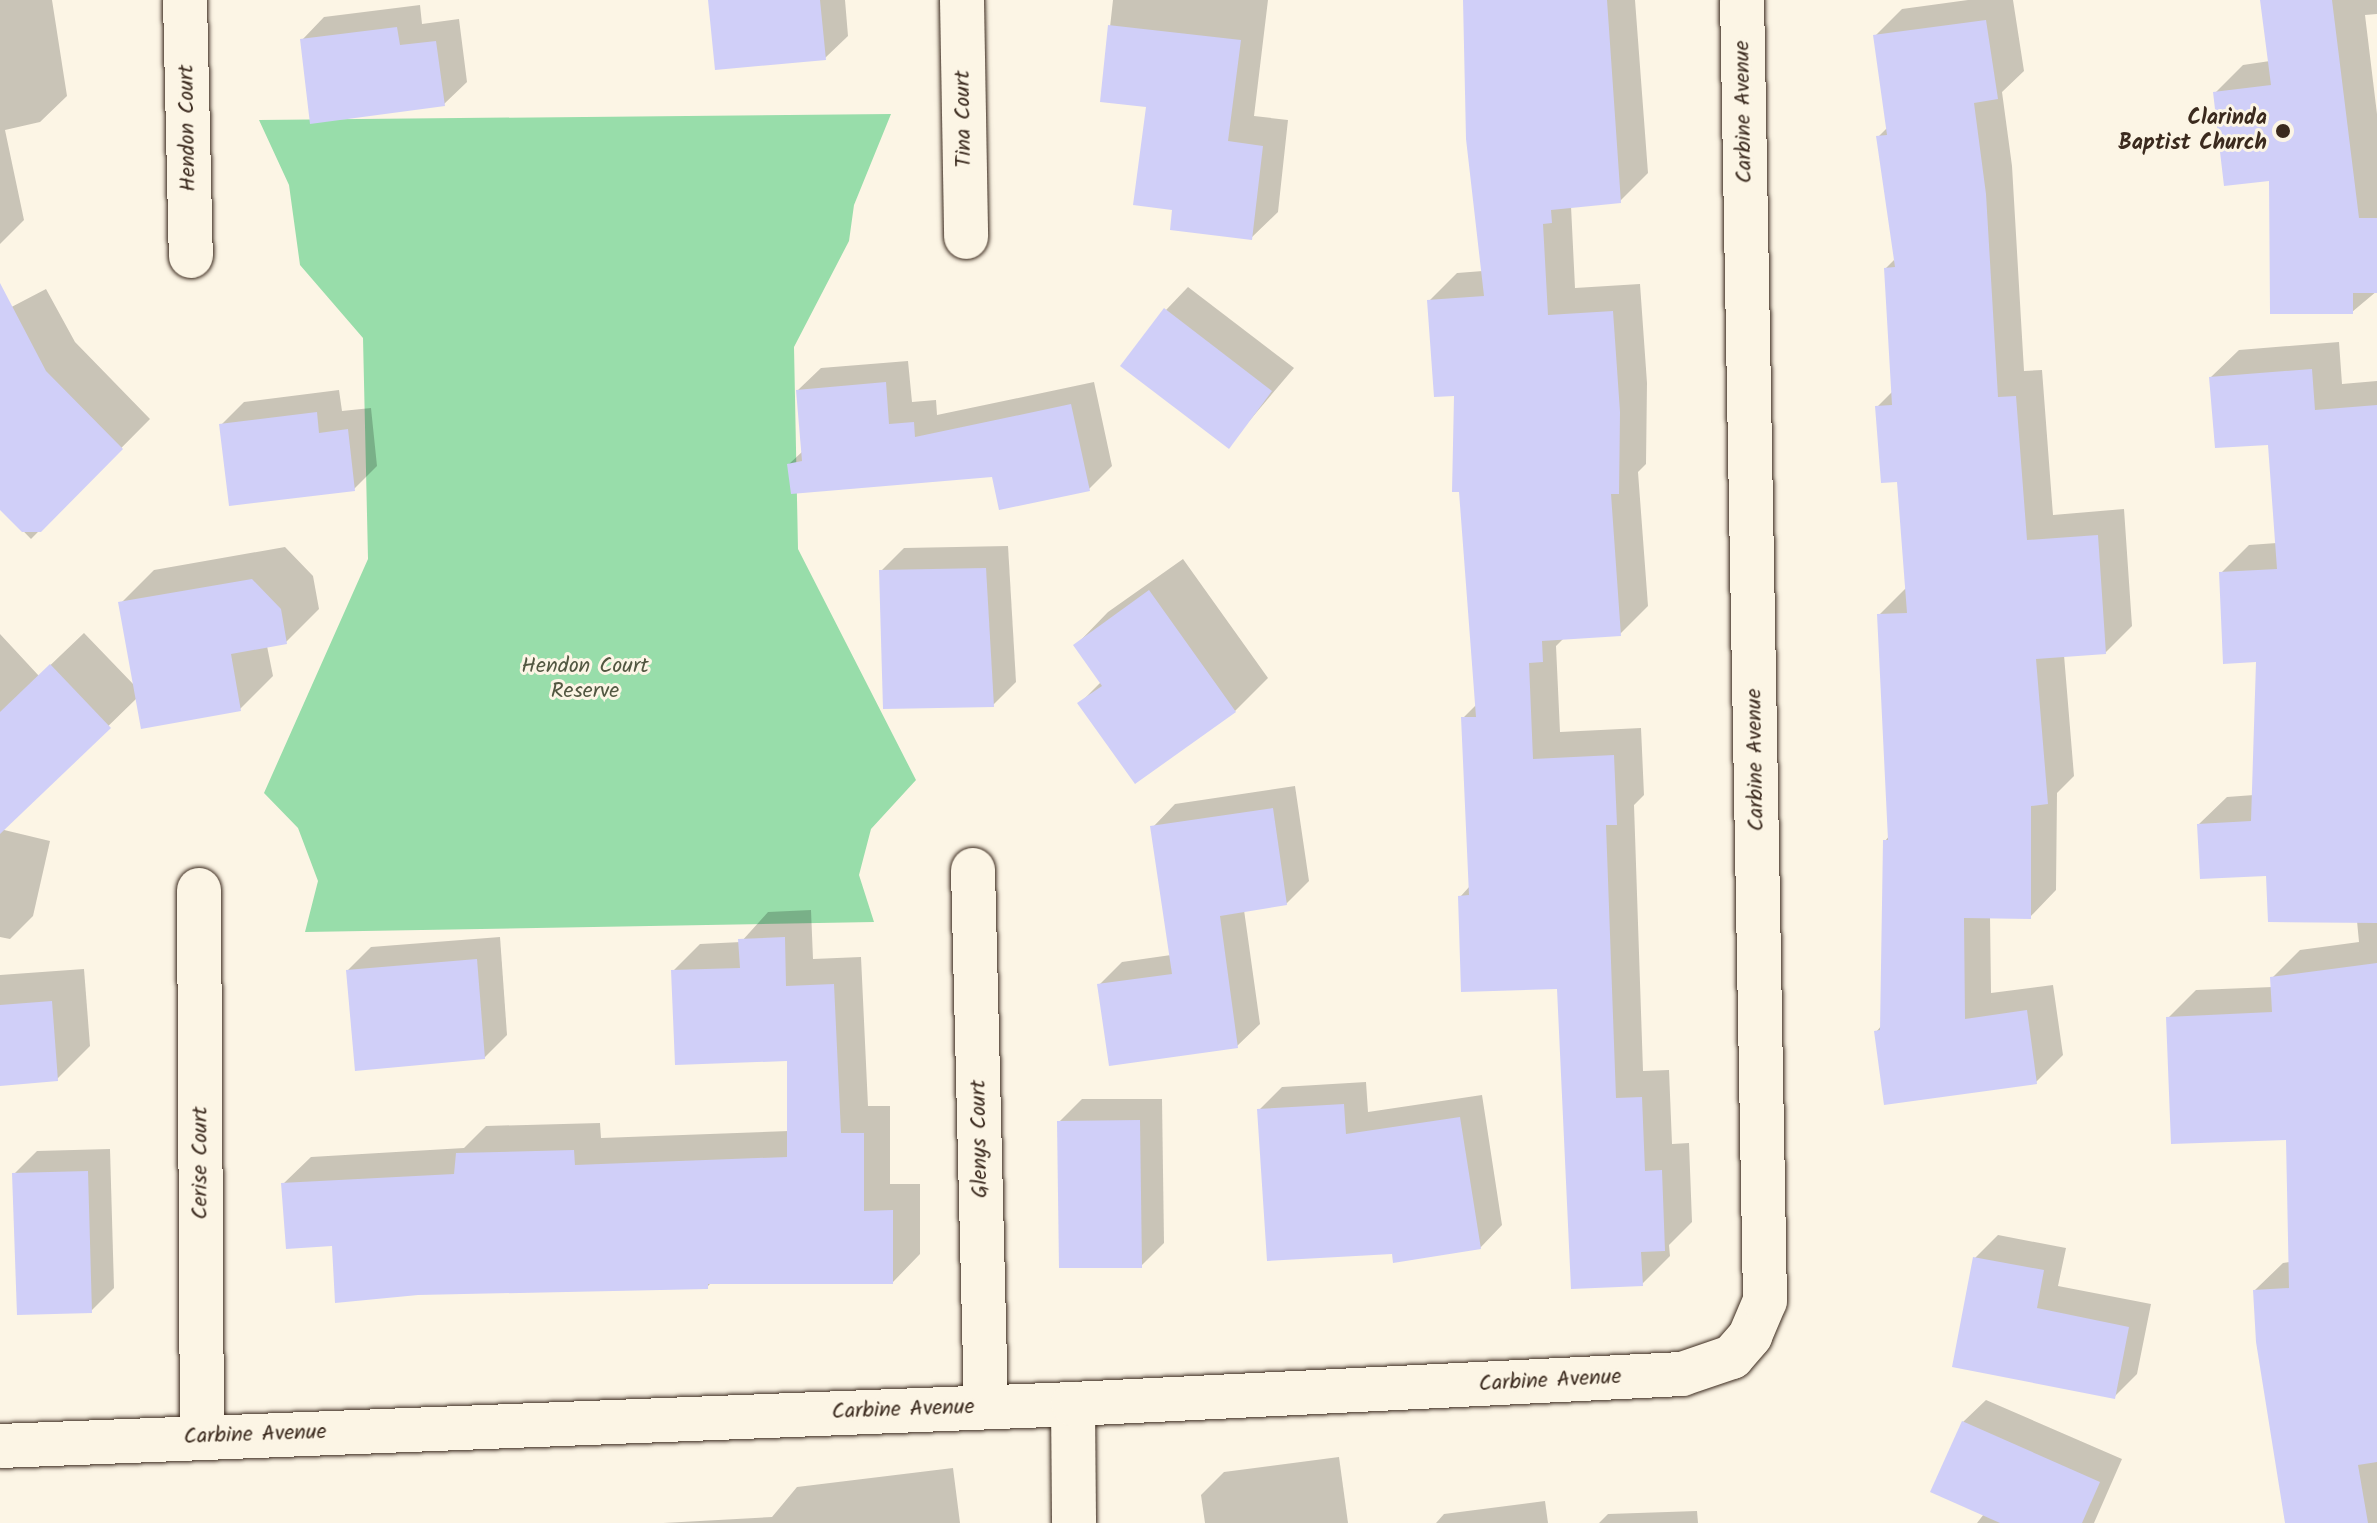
<!DOCTYPE html>
<style>
body{margin:0}
#map{position:relative;width:2377px;height:1523px;overflow:hidden;background:#fcf5e5;font-family:Kalam,sans-serif}
div>[style]{position:absolute}
.green>*{inset:0;background:#98ddaa}
.shadow>*{inset:0;background:#0003}
.building>*{inset:0;background:#d0cff8}
.roads{filter:drop-shadow(0 0 2px #3b2a1e) drop-shadow(0 0 2px #3b2a1e)}
.minor>*{height:44px;margin:-22px;padding:0 22px;transform-origin:22px;border-radius:22px;background:#fcf5e5}
.dots>*{width:22px;height:22px;translate:-50% -50%;box-sizing:border-box;border:4px solid #fcf5e5;border-radius:50%}
span{translate:-50% -50%;white-space:nowrap;text-align:center;line-height:1.15;-webkit-text-stroke:6px #fcf5e5;paint-order:stroke}
.street-label{font-size:22px;color:#3b2a1e}
.poi-label{font-size:22px;color:#3b2a1e;font-weight:700}
.right{translate:-100% -50%;text-align:right}
.park-label{font-size:22px;color:#525741}
</style>
<div id="map">
<div class="green">
<div style="clip-path:polygon(891px 114px,854px 205px,849px 241px,794px 347px,798px 549px,916px 780px,871px 829px,859px 875px,874px 922px,305px 932px,318px 881px,298px 828px,264px 793px,368px 559px,363px 338px,300px 265px,289px 185px,259px 120px)"></div>
</div>
<div class="shadow">
<div style="clip-path:polygon(0 0,52px 0,67px 96px,40px 122px,5px 130px,24px 220px,0 244px)"></div>
<div style="clip-path:polygon(710px 0,845px 0,848px 36px,825px 58px)"></div>
<div style="clip-path:polygon(1113px 0,1268px 0,1254px 116px,1288px 120px,1278px 212px,1251px 238px,1175px 208px,1148px 106px,1102px 100px)"></div>
<div style="clip-path:polygon(1465px 0,1635px 0,1648px 173px,1620px 201px,1571px 206px,1575px 288px,1640px 284px,1647px 383px,1646px 464px,1638px 472px,1648px 606px,1620px 634px,1565px 637px,1556px 646px,1560px 732px,1641px 728px,1644px 795px,1634px 805px,1643px 1071px,1669px 1070px,1672px 1144px,1689px 1143px,1692px 1222px,1669px 1245px,1670px 1256px,1642px 1284px,1558px 987px,1460px 897px,1470px 886px,1463px 718px,1477px 704px,1456px 394px,1429px 301px,1457px 273px,1483px 271px)"></div>
<div style="clip-path:polygon(1968px 0,2013px 0,2024px 71px,2002px 92px,2012px 166px,2024px 371px,2042px 370px,2053px 515px,2124px 509px,2132px 626px,2105px 653px,2064px 655px,2074px 776px,2057px 793px,2056px 890px,2030px 917px,1990px 916px,1991px 993px,2053px 985px,2063px 1055px,2036px 1082px,1876px 1032px,1882px 1025px,1885px 841px,1890px 835px,1879px 615px,1906px 588px,1899px 480px,1877px 407px,1893px 391px,1886px 268px,1896px 258px,1878px 137px,1888px 127px,1875px 36px,1902px 9px)"></div>
<div style="clip-path:polygon(2262px 0,2377px 0,2377px 14px,2365px 15px,2377px 114px,2377px 291px,2352px 312px,2215px 93px,2243px 65px,2270px 61px)"></div>
<div style="clip-path:polygon(420px 5px,422px 24px,459px 19px,467px 82px,444px 104px,302px 40px,324px 17px)"></div>
<div style="clip-path:polygon(1188px 287px,1294px 368px,1228px 446px,1166px 310px)"></div>
<div style="clip-path:polygon(46px 289px,75px 342px,150px 419px,31px 539px,0 507px,0 313px)"></div>
<div style="clip-path:polygon(2339px 342px,2342px 384px,2377px 381px,2377px 1523px,2287px 1523px,2255px 1290px,2283px 1263px,2290px 1262px,2288px 1138px,2168px 1018px,2196px 990px,2273px 987px,2272px 978px,2300px 950px,2359px 942px,2357px 921px,2199px 824px,2227px 797px,2254px 795px,2258px 660px,2221px 573px,2249px 545px,2277px 543px,2270px 443px,2211px 377px,2239px 350px)"></div>
<div style="clip-path:polygon(908px 361px,912px 402px,936px 400px,937px 415px,1094px 382px,1112px 466px,1089px 489px,993px 475px,789px 464px,803px 451px,798px 390px,821px 368px)"></div>
<div style="clip-path:polygon(339px 390px,342px 411px,371px 408px,377px 466px,354px 489px,221px 425px,244px 402px)"></div>
<div style="clip-path:polygon(1008px 546px,1016px 682px,993px 705px,881px 571px,904px 548px)"></div>
<div style="clip-path:polygon(285px 547px,313px 576px,319px 609px,286px 642px,267px 646px,273px 676px,240px 709px,137px 698px,17px 815px,0 798px,0 634px,39px 676px,84px 633px,135px 686px,121px 603px,154px 570px)"></div>
<div style="clip-path:polygon(1183px 559px,1268px 678px,1235px 711px,1136px 781px,1080px 703px,1101px 682px,1076px 645px,1108px 612px)"></div>
<div style="clip-path:polygon(1295px 786px,1309px 881px,1286px 904px,1244px 910px,1260px 1024px,1237px 1046px,1099px 985px,1122px 962px,1171px 955px,1153px 827px,1175px 804px)"></div>
<div style="clip-path:polygon(0 829px,50px 841px,33px 916px,10px 939px,0 937px)"></div>
<div style="clip-path:polygon(811px 910px,813px 959px,861px 957px,868px 1106px,890px 1106px,890px 1184px,920px 1184px,920px 1254px,893px 1282px,712px 1282px,707px 1287px,334px 1244px,283px 1184px,311px 1157px,464px 1148px,486px 1126px,600px 1123px,601px 1138px,789px 1131px,789px 1059px,673px 971px,700px 944px,741px 942px,768px 912px)"></div>
<div style="clip-path:polygon(500px 937px,507px 1035px,484px 1058px,348px 970px,371px 947px)"></div>
<div style="clip-path:polygon(84px 969px,90px 1046px,57px 1079px,0 1084px,0 975px)"></div>
<div style="clip-path:polygon(1366px 1082px,1368px 1112px,1482px 1095px,1502px 1225px,1480px 1248px,1393px 1252px,1259px 1110px,1282px 1087px)"></div>
<div style="clip-path:polygon(1082px 1099px,1162px 1099px,1164px 1243px,1141px 1266px,1059px 1122px)"></div>
<div style="clip-path:polygon(110px 1149px,114px 1288px,91px 1311px,14px 1174px,37px 1151px)"></div>
<div style="clip-path:polygon(1998px 1235px,2066px 1248px,2058px 1286px,2151px 1304px,2137px 1374px,2114px 1397px,1975px 1258px)"></div>
<div style="clip-path:polygon(1986px 1400px,2122px 1459px,2094px 1523px,1977px 1523px,1984px 1514px,1963px 1422px)"></div>
<div style="clip-path:polygon(1339px 1457px,1348px 1523px,1205px 1523px,1201px 1495px,1224px 1472px)"></div>
<div style="clip-path:polygon(953px 1468px,960px 1523px,663px 1523px,772px 1517px,797px 1487px)"></div>
<div style="clip-path:polygon(1545px 1501px,1548px 1523px,1436px 1523px,1444px 1514px)"></div>
<div style="clip-path:polygon(1697px 1511px,1698px 1523px,1599px 1523px,1608px 1514px)"></div>
</div>
<div class="building">
<div style="clip-path:polygon(708px 0,820px 0,826px 60px,715px 70px)"></div>
<div style="clip-path:polygon(1463px 0,1607px 0,1621px 203px,1551px 210px,1552px 223px,1543px 224px,1548px 315px,1613px 311px,1620px 412px,1619px 494px,1611px 494px,1621px 636px,1542px 641px,1543px 662px,1529px 663px,1533px 759px,1614px 755px,1617px 825px,1606px 825px,1616px 1098px,1642px 1097px,1645px 1171px,1662px 1170px,1665px 1251px,1641px 1252px,1643px 1286px,1571px 1289px,1557px 989px,1461px 992px,1458px 896px,1469px 895px,1461px 717px,1476px 717px,1459px 492px,1452px 492px,1454px 396px,1434px 397px,1427px 300px,1484px 296px,1466px 139px)"></div>
<div style="clip-path:polygon(2260px 0,2332px 0,2359px 218px,2377px 218px,2377px 293px,2353px 293px,2353px 314px,2270px 314px,2269px 181px,2224px 186px,2213px 92px,2271px 85px)"></div>
<div style="clip-path:polygon(1986px 20px,1998px 99px,1974px 103px,1986px 194px,1998px 397px,2016px 396px,2027px 540px,2098px 535px,2106px 654px,2036px 659px,2048px 804px,2031px 806px,2031px 919px,1964px 918px,1965px 1019px,2027px 1010px,2037px 1084px,1884px 1105px,1874px 1031px,1880px 1030px,1883px 840px,1888px 840px,1877px 614px,1907px 613px,1897px 482px,1881px 483px,1875px 406px,1892px 405px,1884px 268px,1895px 267px,1876px 136px,1887px 135px,1873px 35px)"></div>
<div style="clip-path:polygon(1108px 25px,1241px 40px,1228px 141px,1263px 146px,1252px 240px,1170px 230px,1172px 210px,1133px 205px,1146px 107px,1100px 102px)"></div>
<div style="clip-path:polygon(397px 27px,400px 45px,436px 41px,445px 106px,310px 124px,300px 39px)"></div>
<div style="clip-path:polygon(0 283px,46px 371px,123px 449px,41px 532px,22px 532px,0 510px)"></div>
<div style="clip-path:polygon(1164px 308px,1272px 391px,1229px 449px,1120px 366px)"></div>
<div style="clip-path:polygon(2312px 369px,2315px 410px,2377px 405px,2377px 923px,2268px 922px,2266px 876px,2200px 879px,2197px 824px,2251px 821px,2256px 662px,2223px 664px,2219px 572px,2277px 569px,2268px 445px,2215px 448px,2209px 377px)"></div>
<div style="clip-path:polygon(886px 382px,889px 424px,914px 422px,915px 437px,1071px 404px,1090px 491px,999px 510px,992px 477px,791px 494px,787px 464px,802px 461px,796px 390px)"></div>
<div style="clip-path:polygon(317px 412px,319px 433px,348px 429px,355px 491px,229px 506px,219px 424px)"></div>
<div style="clip-path:polygon(986px 568px,994px 707px,883px 709px,879px 570px)"></div>
<div style="clip-path:polygon(252px 579px,281px 609px,287px 644px,231px 654px,241px 711px,141px 729px,118px 602px)"></div>
<div style="clip-path:polygon(1149px 590px,1236px 712px,1135px 784px,1077px 703px,1102px 686px,1073px 645px)"></div>
<div style="clip-path:polygon(50px 664px,111px 728px,0 834px,0 712px)"></div>
<div style="clip-path:polygon(1273px 808px,1287px 905px,1220px 916px,1238px 1048px,1109px 1066px,1097px 984px,1172px 974px,1150px 826px)"></div>
<div style="clip-path:polygon(785px 937px,786px 986px,834px 984px,841px 1133px,864px 1133px,864px 1211px,893px 1210px,893px 1284px,708px 1284px,708px 1289px,418px 1295px,335px 1303px,332px 1246px,286px 1249px,281px 1183px,454px 1174px,456px 1153px,574px 1150px,575px 1165px,787px 1157px,787px 1061px,675px 1065px,671px 970px,740px 968px,738px 939px)"></div>
<div style="clip-path:polygon(477px 959px,485px 1059px,355px 1071px,346px 970px)"></div>
<div style="clip-path:polygon(2377px 963px,2377px 1462px,2358px 1465px,2368px 1523px,2285px 1523px,2256px 1342px,2253px 1290px,2289px 1288px,2286px 1140px,2171px 1144px,2166px 1017px,2272px 1012px,2270px 977px)"></div>
<div style="clip-path:polygon(52px 1001px,58px 1081px,0 1086px,0 1005px)"></div>
<div style="clip-path:polygon(1344px 1104px,1346px 1134px,1460px 1117px,1481px 1249px,1393px 1263px,1392px 1254px,1267px 1261px,1257px 1109px)"></div>
<div style="clip-path:polygon(1140px 1120px,1142px 1268px,1059px 1268px,1057px 1121px)"></div>
<div style="clip-path:polygon(88px 1171px,92px 1313px,17px 1315px,12px 1173px)"></div>
<div style="clip-path:polygon(1973px 1257px,2044px 1270px,2037px 1308px,2129px 1327px,2115px 1399px,1952px 1367px)"></div>
<div style="clip-path:polygon(1962px 1421px,2100px 1482px,2082px 1523px,2000px 1523px,1930px 1492px)"></div>
</div>
<div class="roads">
<div class="minor">
<div style="left:185px;top:0;width:256px;rotate:88.7deg"></div>
<div style="left:962px;top:0;width:237px;rotate:89deg"></div>
<div style="left:973px;top:870px;width:537px;rotate:88.61deg"></div>
<div style="left:199px;top:890px;width:546px;rotate:89.69deg"></div>
<div style="left:1073px;top:1404px;width:119px;rotate:89.5deg"></div>
<div style="left:0;top:1446px;width:1074px;rotate:-2.24deg"></div>
<div style="left:1073px;top:1404px;width:610px;rotate:-2.82deg"></div>
<div style="left:1682px;top:1374px;width:53px;rotate:-18.8deg"></div>
<div style="left:1732px;top:1357px;width:28px;rotate:-49deg"></div>
<div style="left:1750px;top:1336px;width:38px;rotate:-67deg"></div>
<div style="left:1765px;top:1301px;width:1301px;rotate:-91.01deg"></div>
</div>
</div>
<div class="dots">
<div style="left:2283px;top:131px;background:#3b2a1e"></div>
</div>
<div class="street-label">
<span style="left:1744px;top:112px;rotate:-91deg">Carbine Avenue</span>
<span style="left:964px;top:119px;rotate:-91deg">Tina Court</span>
<span style="left:188px;top:128px;rotate:-91deg">Hendon Court</span>
<span style="left:1756px;top:760px;rotate:-91deg">Carbine Avenue</span>
<span style="left:980px;top:1139px;rotate:-91deg">Glenys Court</span>
<span style="left:201px;top:1163px;rotate:-90deg">Cerise Court</span>
<span style="left:1550px;top:1381px;rotate:-3deg">Carbine Avenue</span>
<span style="left:903px;top:1410px;rotate:-2deg">Carbine Avenue</span>
<span style="left:255px;top:1435px;rotate:-2deg">Carbine Avenue</span>
</div>
<div class="poi-label">
<span class="right" style="left:2267px;top:131px">Clarinda<br>Baptist Church</span>
</div>
<div class="park-label">
<span style="left:585px;top:679px">Hendon Court<br>Reserve</span>
</div>
</div>
